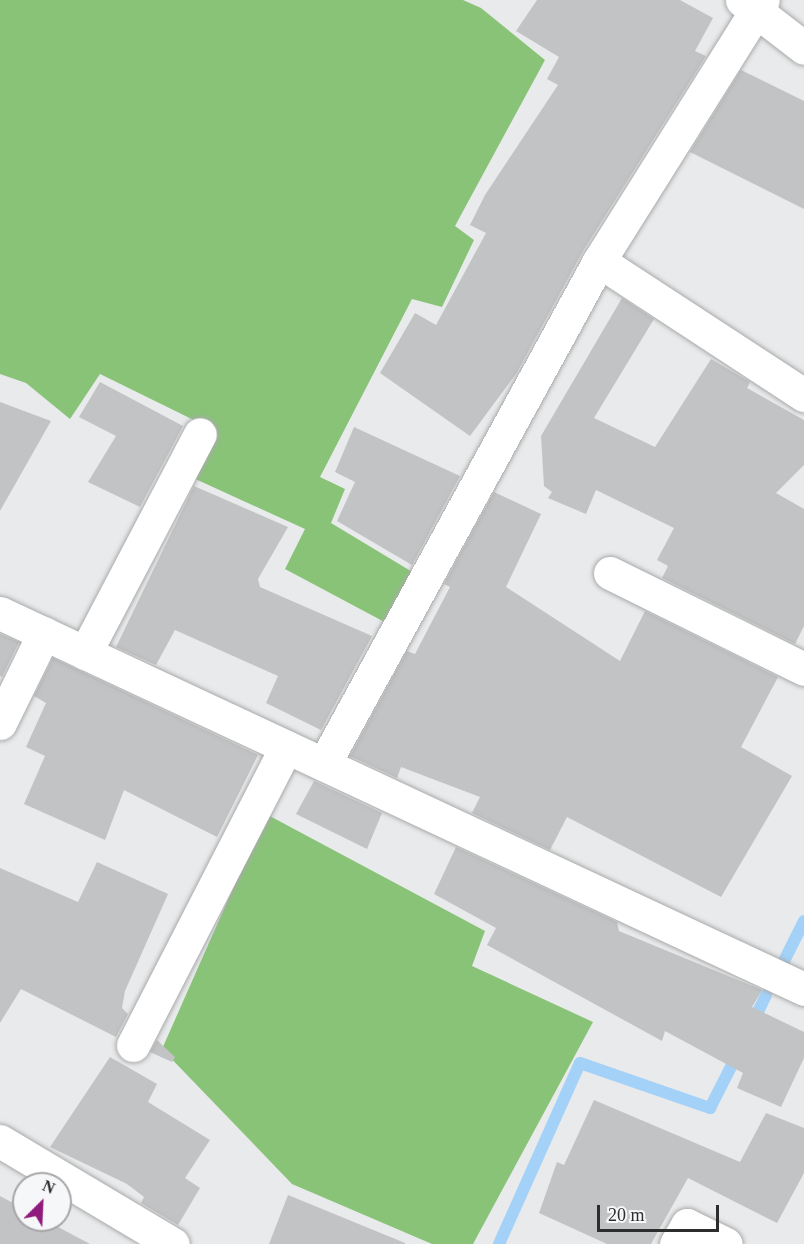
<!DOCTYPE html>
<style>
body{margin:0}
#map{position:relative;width:804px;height:1244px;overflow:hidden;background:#e9eaeb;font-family:Georgia,serif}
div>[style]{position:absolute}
.forest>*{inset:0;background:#89c378}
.stream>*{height:12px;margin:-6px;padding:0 6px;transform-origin:6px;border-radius:6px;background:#a3d1f7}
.building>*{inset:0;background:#c2c3c4}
.roads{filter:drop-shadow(0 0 2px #a9aaab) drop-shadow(0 0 2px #a9aaab)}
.street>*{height:33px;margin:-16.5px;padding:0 16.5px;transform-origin:16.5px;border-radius:16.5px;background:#fff}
span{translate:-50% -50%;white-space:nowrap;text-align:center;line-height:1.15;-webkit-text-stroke:4.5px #f6f7f9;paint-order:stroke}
.north{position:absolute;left:12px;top:1172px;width:60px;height:60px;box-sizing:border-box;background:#f6f7f9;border:2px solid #a6a6a8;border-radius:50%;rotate:24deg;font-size:16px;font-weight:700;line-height:24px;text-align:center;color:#2d2d2e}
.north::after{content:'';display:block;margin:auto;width:21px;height:27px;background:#8f1b7c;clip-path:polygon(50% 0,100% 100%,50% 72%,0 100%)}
.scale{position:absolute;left:597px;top:1205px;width:122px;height:27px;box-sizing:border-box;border:3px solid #2d2d2e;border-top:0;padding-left:8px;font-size:18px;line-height:21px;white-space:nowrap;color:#2d2d2e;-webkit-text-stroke:4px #f6f7f9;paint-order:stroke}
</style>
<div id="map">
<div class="forest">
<div style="clip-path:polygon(0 0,463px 0,481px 8px,545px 60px,455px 226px,474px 240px,442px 307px,412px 299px,320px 477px,345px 489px,331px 523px,419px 576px,392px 626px,285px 569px,305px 529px,191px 477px,210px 428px,100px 374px,70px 419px,26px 383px,0 374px)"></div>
<div style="clip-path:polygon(266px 814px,485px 931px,472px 966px,593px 1022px,473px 1244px,432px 1244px,292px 1184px,162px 1049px)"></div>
</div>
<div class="stream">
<div style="left:783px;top:963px;width:47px;rotate:-63.4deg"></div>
<div style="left:752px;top:1024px;width:32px;rotate:-64deg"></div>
<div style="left:499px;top:1244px;width:198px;rotate:-65.9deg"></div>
<div style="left:580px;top:1063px;width:138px;rotate:19.1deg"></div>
<div style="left:710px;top:1108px;width:62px;rotate:-63deg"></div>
</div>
<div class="building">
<div style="clip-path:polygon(537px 0,680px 0,713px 18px,695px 51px,706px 56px,583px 251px,516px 374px,470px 436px,380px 373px,415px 313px,436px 325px,486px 233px,470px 225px,485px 195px,558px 85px,547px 79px,559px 57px,516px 31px)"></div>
<div style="clip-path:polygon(741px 70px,804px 101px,804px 209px,690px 152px)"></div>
<div style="clip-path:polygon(622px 298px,654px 319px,594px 418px,655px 447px,711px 359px,750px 382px,747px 388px,804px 420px,804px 465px,776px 493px,804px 509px,804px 626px,795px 644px,662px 578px,668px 566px,657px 560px,674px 528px,596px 490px,586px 514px,548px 498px,552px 492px,544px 486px,541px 436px)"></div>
<div style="clip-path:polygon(100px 382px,183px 426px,140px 507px,88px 482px,116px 436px,79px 417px)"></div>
<div style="clip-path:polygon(0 402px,51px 421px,0 511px)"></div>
<div style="clip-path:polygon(354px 427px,460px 476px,412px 565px,337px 521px,355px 482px,335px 472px)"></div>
<div style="clip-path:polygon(194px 486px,288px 527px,258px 579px,260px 587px,372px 636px,321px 730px,266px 703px,278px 676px,175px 630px,156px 665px,116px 647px)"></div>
<div style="clip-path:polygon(494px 492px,541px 514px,506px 587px,620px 661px,645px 611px,778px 677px,741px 747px,792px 776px,721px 897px,567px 817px,550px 850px,472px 813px,480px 797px,401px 767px,397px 778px,350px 756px,407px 651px,415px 654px,450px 587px,444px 584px)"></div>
<div style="clip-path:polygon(0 634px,19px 642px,2px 677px,0 676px)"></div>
<div style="clip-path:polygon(53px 658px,258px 755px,217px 837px,124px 790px,105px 840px,24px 804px,45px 756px,26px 747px,46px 703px,34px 696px)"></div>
<div style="clip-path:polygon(314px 781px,382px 813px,367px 849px,296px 814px)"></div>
<div style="clip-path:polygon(456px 847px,617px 922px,619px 931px,762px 990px,752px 1007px,804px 1032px,804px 1058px,781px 1107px,737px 1088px,743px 1073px,665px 1031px,662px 1041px,487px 945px,496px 928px,434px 894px)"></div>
<div style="clip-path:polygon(97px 862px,168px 894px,125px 991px,122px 1008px,128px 1014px,116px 1037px,21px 989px,0 1023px,0 868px,78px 902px)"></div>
<div style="clip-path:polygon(157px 1040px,175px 1057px,172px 1062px,150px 1052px)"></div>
<div style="clip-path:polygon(110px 1057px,157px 1084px,148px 1102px,210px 1140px,185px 1178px,200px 1188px,178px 1225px,141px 1203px,144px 1197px,127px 1184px,50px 1147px)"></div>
<div style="clip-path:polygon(594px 1100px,740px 1162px,766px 1113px,804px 1128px,804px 1173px,777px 1223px,688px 1178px,651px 1244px,607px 1244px,539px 1213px,557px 1162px,564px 1165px)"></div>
<div style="clip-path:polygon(288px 1195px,405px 1243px,405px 1244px,269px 1244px)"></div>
<div style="clip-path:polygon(0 1196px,24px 1209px,24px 1220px,45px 1220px,90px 1244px,0 1244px)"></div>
</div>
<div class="roads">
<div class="street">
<div style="left:742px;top:0;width:78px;rotate:37.7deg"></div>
<div style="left:599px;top:261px;width:245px;rotate:33.2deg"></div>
<div style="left:610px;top:573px;width:216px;rotate:26.3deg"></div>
<div style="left:0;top:613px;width:888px;rotate:25.06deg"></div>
<div style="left:85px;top:653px;width:247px;rotate:-62.3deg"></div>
<div style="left:0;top:723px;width:100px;rotate:-63.9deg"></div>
<div style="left:324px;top:764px;width:573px;rotate:-61.33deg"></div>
<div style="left:599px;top:261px;width:308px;rotate:-57.9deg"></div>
<div style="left:133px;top:1045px;width:335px;rotate:-62.8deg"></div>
<div style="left:0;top:1141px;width:201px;rotate:30.8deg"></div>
<div style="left:676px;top:1244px;width:22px;rotate:-60deg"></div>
<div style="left:687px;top:1225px;width:43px;rotate:26deg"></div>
</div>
</div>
<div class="north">N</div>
<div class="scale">20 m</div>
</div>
